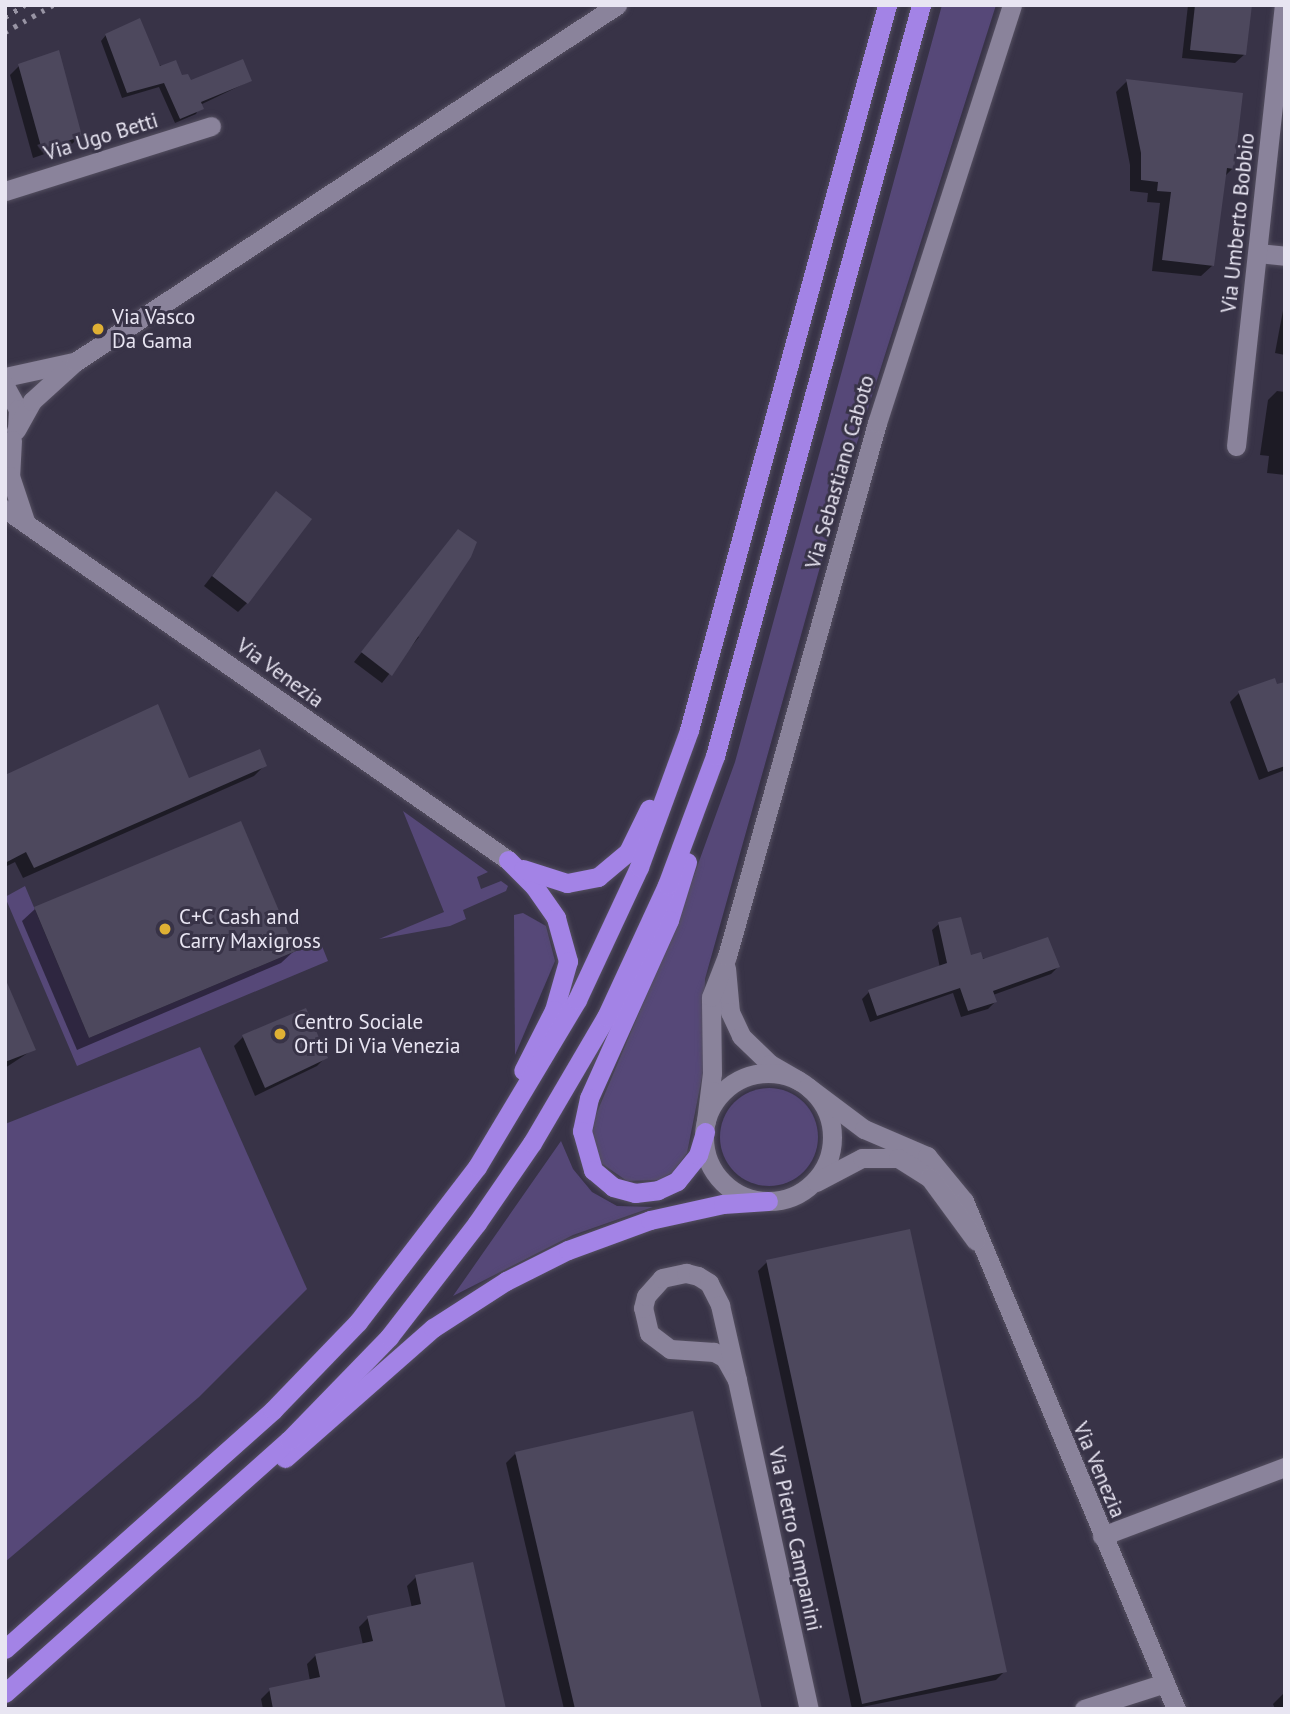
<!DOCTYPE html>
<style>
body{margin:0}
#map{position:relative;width:1290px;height:1714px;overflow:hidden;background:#383347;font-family:"PT Sans",sans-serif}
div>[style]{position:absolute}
.green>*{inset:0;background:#564878}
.round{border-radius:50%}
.shadow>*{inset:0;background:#0007}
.building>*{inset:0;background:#4d485d}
.roads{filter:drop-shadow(0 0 2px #544f60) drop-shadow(0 0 2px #544f60)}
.minor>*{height:19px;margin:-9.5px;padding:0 9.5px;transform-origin:9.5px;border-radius:9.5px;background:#8a839b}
.tertiary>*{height:19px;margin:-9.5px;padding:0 9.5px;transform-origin:9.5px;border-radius:9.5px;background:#8a839b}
.secondary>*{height:19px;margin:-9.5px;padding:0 9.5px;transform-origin:9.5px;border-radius:9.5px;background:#8a839b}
.secondary>.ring{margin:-9.5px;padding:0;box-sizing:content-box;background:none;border:19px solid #8a839b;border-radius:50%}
.trunk>*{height:19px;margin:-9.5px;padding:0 9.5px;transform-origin:9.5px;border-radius:9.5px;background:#a383e6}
.rail>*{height:5px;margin-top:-2.5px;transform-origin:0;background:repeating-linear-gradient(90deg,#9894a4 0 3.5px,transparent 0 10.5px)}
.dots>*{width:19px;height:19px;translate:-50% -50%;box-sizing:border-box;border:4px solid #383347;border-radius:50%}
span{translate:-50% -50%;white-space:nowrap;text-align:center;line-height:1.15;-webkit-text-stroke:6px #383347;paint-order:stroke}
.street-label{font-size:21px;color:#e8e5f2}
.poi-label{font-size:21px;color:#e8e5f2}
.left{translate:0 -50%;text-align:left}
.frame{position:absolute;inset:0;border:7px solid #e8e5f2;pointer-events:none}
</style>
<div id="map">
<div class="green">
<div style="clip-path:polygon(942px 5px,996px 5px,837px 506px,705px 979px,703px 1072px,687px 1153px,673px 1172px,659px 1180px,627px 1181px,601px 1163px,592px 1136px,595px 1117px,676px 925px,735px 762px)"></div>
<div style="clip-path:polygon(403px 811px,488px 872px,477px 877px,481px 889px,501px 881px,508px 886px,506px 891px,463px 910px,466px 919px,450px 926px,379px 939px,444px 912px)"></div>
<div style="clip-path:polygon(25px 886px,89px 1038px,320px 941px,328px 961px,77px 1066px,5px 897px)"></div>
<div style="clip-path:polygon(523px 913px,546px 926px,555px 961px,515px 1055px,514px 915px)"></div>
<div style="clip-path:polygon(200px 1047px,307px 1289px,199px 1397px,5px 1562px,5px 1124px)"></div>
<div class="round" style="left:720px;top:1088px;width:98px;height:98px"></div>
<div style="clip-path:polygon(561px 1141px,573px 1169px,592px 1192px,617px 1206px,653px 1207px,573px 1235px,453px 1296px)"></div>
</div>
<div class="shadow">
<div style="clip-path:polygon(1188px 5px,1250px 5px,1245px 54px,1235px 63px,1182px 58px)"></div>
<div style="clip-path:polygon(106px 35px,190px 82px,250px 81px,200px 105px,196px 114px,175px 123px,159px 87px,122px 98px,101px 41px)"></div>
<div style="clip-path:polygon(19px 66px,80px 136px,71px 145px,33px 158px,10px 75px)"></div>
<div style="clip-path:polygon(1127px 81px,1233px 168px,1224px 177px,1213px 265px,1201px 276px,1152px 271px,1160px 203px,1147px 202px,1148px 193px,1130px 191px,1130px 165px,1116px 92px)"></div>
<div style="clip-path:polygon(1285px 300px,1285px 355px,1275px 353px)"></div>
<div style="clip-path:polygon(1277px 391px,1285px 392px,1285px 475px,1267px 473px,1269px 456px,1260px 455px,1268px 400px)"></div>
<div style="clip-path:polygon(276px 494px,247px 603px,238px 612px,204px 586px)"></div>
<div style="clip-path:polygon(458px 531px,415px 634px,419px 637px,382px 683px,354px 662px)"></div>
<div style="clip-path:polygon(1285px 683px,1285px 770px,1259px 780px,1230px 702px,1239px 693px)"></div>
<div style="clip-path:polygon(265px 765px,254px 776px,23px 878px,15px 862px,5px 867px,5px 776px,188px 780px)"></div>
<div style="clip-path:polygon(35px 909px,294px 951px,281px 963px,77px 1050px,22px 921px)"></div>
<div style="clip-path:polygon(939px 924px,970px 957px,1058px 967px,1051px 974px,993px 995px,995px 1002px,988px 1009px,961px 1017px,953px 993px,870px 1022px,862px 999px,869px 992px,940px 968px,932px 930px)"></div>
<div style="clip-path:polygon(5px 993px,34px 1049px,5px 1068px)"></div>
<div style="clip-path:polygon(243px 1037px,326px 1057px,317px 1066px,255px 1096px,234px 1046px)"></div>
<div style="clip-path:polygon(767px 1262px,1005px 1671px,996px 1680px,852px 1709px,758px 1271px)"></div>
<div style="clip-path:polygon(515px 1454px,760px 1709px,564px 1709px,506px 1463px)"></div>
<div style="clip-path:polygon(416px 1577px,504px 1709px,263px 1709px,261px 1699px,270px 1690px,310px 1681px,307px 1664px,316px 1655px,363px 1645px,359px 1627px,368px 1618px,412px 1608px,407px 1586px)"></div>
<div style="clip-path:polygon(1285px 1692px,1285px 1709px,1275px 1709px,1273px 1704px)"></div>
</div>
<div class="building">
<div style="clip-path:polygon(1195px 5px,1252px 5px,1246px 55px,1190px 50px)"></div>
<div style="clip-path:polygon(140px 18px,160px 66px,176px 60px,182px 75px,188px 74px,191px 80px,243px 59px,252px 81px,201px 102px,204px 109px,180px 119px,164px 83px,127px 93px,105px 34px)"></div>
<div style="clip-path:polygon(59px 50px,82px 136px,42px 150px,18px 64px)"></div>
<div style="clip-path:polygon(1126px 79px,1243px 93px,1234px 169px,1227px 168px,1214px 266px,1162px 260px,1171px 192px,1157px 191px,1158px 182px,1141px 180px,1141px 153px)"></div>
<div style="clip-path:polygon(276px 491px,312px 519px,248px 604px,212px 576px)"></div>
<div style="clip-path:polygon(458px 529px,477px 542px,471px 557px,392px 676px,361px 652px)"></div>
<div style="clip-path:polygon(1275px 678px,1277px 684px,1285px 682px,1285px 766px,1268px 772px,1238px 691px)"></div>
<div style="clip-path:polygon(158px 704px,189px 778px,260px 749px,267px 766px,34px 868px,26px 852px,5px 863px,5px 775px)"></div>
<div style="clip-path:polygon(241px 821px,296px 951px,89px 1038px,34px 907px)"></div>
<div style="clip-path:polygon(961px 917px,971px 955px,981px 952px,983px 959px,1048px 937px,1060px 967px,993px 991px,997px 1002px,968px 1011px,960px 988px,877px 1016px,868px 990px,947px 963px,938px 922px)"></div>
<div style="clip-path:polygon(5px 978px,36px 1050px,5px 1062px)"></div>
<div style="clip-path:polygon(306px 1008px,328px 1058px,265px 1088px,242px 1035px)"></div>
<div style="clip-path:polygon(910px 1229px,1007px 1672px,862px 1704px,766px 1260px)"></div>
<div style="clip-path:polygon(693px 1411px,762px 1709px,575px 1709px,515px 1452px)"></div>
<div style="clip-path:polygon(473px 1562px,506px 1709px,273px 1709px,269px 1688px,320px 1677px,315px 1654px,373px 1641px,367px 1616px,421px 1604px,415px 1575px)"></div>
</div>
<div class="roads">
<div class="minor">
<div style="left:5px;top:191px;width:216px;rotate:-17.5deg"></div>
<div style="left:1258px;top:253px;width:27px;rotate:6deg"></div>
<div style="left:1236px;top:446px;width:444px;rotate:-83.8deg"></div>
<div style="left:737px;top:1380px;width:25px;rotate:-119deg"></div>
<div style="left:725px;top:1358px;width:13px;rotate:-151deg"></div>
<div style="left:714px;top:1352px;width:44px;rotate:-176.1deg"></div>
<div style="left:670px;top:1349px;width:26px;rotate:-143deg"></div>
<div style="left:649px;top:1333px;width:26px;rotate:-103deg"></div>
<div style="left:643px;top:1308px;width:12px;rotate:-76deg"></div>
<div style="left:646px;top:1296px;width:24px;rotate:-48deg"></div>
<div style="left:662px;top:1278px;width:25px;rotate:-12deg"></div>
<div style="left:686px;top:1273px;width:12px;rotate:14deg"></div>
<div style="left:698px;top:1276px;width:13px;rotate:32deg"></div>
<div style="left:709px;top:1283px;width:25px;rotate:63deg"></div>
<div style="left:720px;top:1305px;width:77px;rotate:77.2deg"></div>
<div style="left:737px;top:1380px;width:337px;rotate:77.7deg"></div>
<div style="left:1102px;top:1536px;width:196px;rotate:-20.7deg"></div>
<div style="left:1084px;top:1709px;width:85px;rotate:-17.8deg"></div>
</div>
<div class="tertiary">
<div style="left:5px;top:377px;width:71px;rotate:-12.3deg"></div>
<div style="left:5px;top:386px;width:26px;rotate:61deg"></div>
<div style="left:18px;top:409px;width:17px;rotate:93deg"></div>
<div style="left:16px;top:430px;width:33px;rotate:-61deg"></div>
<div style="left:32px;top:401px;width:58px;rotate:-42.2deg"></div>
<div style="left:75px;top:362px;width:649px;rotate:-33.37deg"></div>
<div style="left:12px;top:440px;width:36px;rotate:93deg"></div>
<div style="left:10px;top:476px;width:47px;rotate:71.6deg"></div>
<div style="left:5px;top:509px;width:613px;rotate:34.91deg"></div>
<div style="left:726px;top:968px;width:44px;rotate:84.8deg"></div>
<div style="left:730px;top:1012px;width:26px;rotate:65deg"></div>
<div style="left:741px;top:1036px;width:40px;rotate:44deg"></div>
<div style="left:770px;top:1064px;width:34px;rotate:30deg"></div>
<div style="left:706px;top:1121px;width:48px;rotate:-82.9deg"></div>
<div style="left:712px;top:1073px;width:76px;rotate:-90.8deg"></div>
<div style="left:711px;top:997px;width:44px;rotate:-68.7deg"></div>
<div style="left:727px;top:956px;width:554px;rotate:-74.28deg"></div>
<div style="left:877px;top:423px;width:439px;rotate:-72.1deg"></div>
</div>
<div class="secondary">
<div class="ring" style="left:704px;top:1073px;width:109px;height:109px"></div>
<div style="left:808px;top:1087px;width:70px;rotate:36.9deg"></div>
<div style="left:864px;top:1129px;width:69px;rotate:23.2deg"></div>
<div style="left:927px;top:1156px;width:58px;rotate:50.6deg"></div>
<div style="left:964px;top:1201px;width:550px;rotate:67.35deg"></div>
<div style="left:816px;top:1182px;width:52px;rotate:-27.6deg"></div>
<div style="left:862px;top:1158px;width:36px"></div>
<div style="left:898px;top:1158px;width:36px;rotate:32deg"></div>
<div style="left:929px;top:1177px;width:79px;rotate:53.7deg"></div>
</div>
<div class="trunk">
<div style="left:508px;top:860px;width:37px;rotate:45deg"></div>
<div style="left:534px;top:886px;width:39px;rotate:55deg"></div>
<div style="left:556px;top:918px;width:45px;rotate:74.4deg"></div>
<div style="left:568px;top:961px;width:51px;rotate:105.9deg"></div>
<div style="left:554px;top:1010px;width:68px;rotate:116.9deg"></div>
<div style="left:687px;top:862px;width:61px;rotate:107.2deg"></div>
<div style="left:669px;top:920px;width:195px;rotate:114.2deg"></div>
<div style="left:589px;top:1098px;width:34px;rotate:102deg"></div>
<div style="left:582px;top:1131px;width:41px;rotate:74.2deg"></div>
<div style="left:593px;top:1170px;width:26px;rotate:40deg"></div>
<div style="left:613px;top:1187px;width:23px;rotate:15deg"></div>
<div style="left:635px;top:1193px;width:23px;rotate:-7deg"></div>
<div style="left:658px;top:1190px;width:21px;rotate:-25deg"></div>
<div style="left:677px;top:1181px;width:33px;rotate:-51deg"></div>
<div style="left:698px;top:1155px;width:24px;rotate:-73deg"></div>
<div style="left:523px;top:869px;width:46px;rotate:17.7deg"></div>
<div style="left:567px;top:883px;width:32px;rotate:-11deg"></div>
<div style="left:598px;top:877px;width:39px;rotate:-40deg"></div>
<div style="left:628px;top:852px;width:48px;rotate:-64deg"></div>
<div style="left:285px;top:1458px;width:197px;rotate:-41.3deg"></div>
<div style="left:433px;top:1328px;width:87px;rotate:-32.8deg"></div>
<div style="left:506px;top:1281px;width:69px;rotate:-26.6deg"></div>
<div style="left:568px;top:1250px;width:87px;rotate:-20.1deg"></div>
<div style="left:650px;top:1220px;width:75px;rotate:-12.4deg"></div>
<div style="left:723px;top:1204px;width:45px;rotate:-3.8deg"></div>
<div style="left:5px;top:1649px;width:359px;rotate:-41.7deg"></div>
<div style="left:273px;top:1410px;width:122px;rotate:-46deg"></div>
<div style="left:358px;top:1322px;width:195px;rotate:-52.5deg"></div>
<div style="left:477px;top:1167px;width:195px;rotate:-59.1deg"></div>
<div style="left:577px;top:1000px;width:147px;rotate:-65deg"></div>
<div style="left:639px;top:867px;width:146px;rotate:-69.9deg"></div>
<div style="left:689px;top:730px;width:752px;rotate:-74.72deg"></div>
<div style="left:5px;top:1693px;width:380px;rotate:-41.7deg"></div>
<div style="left:289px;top:1440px;width:144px;rotate:-45.8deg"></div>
<div style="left:389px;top:1337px;width:144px;rotate:-52.3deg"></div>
<div style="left:477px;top:1223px;width:97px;rotate:-55.5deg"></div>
<div style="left:532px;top:1143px;width:146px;rotate:-59.6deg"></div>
<div style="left:606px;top:1017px;width:145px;rotate:-65.2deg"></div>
<div style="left:667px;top:885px;width:138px;rotate:-69.6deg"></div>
<div style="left:715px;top:756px;width:779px;rotate:-74.66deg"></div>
</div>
</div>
<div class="rail">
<div style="left:5px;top:17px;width:23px;rotate:-31deg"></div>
<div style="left:5px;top:32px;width:55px;rotate:-29.4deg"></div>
</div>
<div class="dots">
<div style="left:98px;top:329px;background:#dfb034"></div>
<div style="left:165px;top:929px;background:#dfb034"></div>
<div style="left:280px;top:1034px;background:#dfb034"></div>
</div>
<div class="street-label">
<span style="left:101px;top:137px;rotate:-17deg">Via Ugo Betti</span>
<span style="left:1238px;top:223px;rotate:-84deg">Via Umberto Bobbio</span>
<span style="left:840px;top:472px;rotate:-74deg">Via Sebastiano Caboto</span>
<span style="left:280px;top:673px;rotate:36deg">Via Venezia</span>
<span style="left:1099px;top:1470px;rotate:67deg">Via Venezia</span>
<span style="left:795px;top:1539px;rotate:78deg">Via Pietro Campanini</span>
</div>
<div class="poi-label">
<span class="left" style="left:112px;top:329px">Via Vasco<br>Da Gama</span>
<span class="left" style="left:179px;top:929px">C+C Cash and<br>Carry Maxigross</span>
<span class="left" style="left:294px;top:1034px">Centro Sociale<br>Orti Di Via Venezia</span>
</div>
<div class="frame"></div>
</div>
